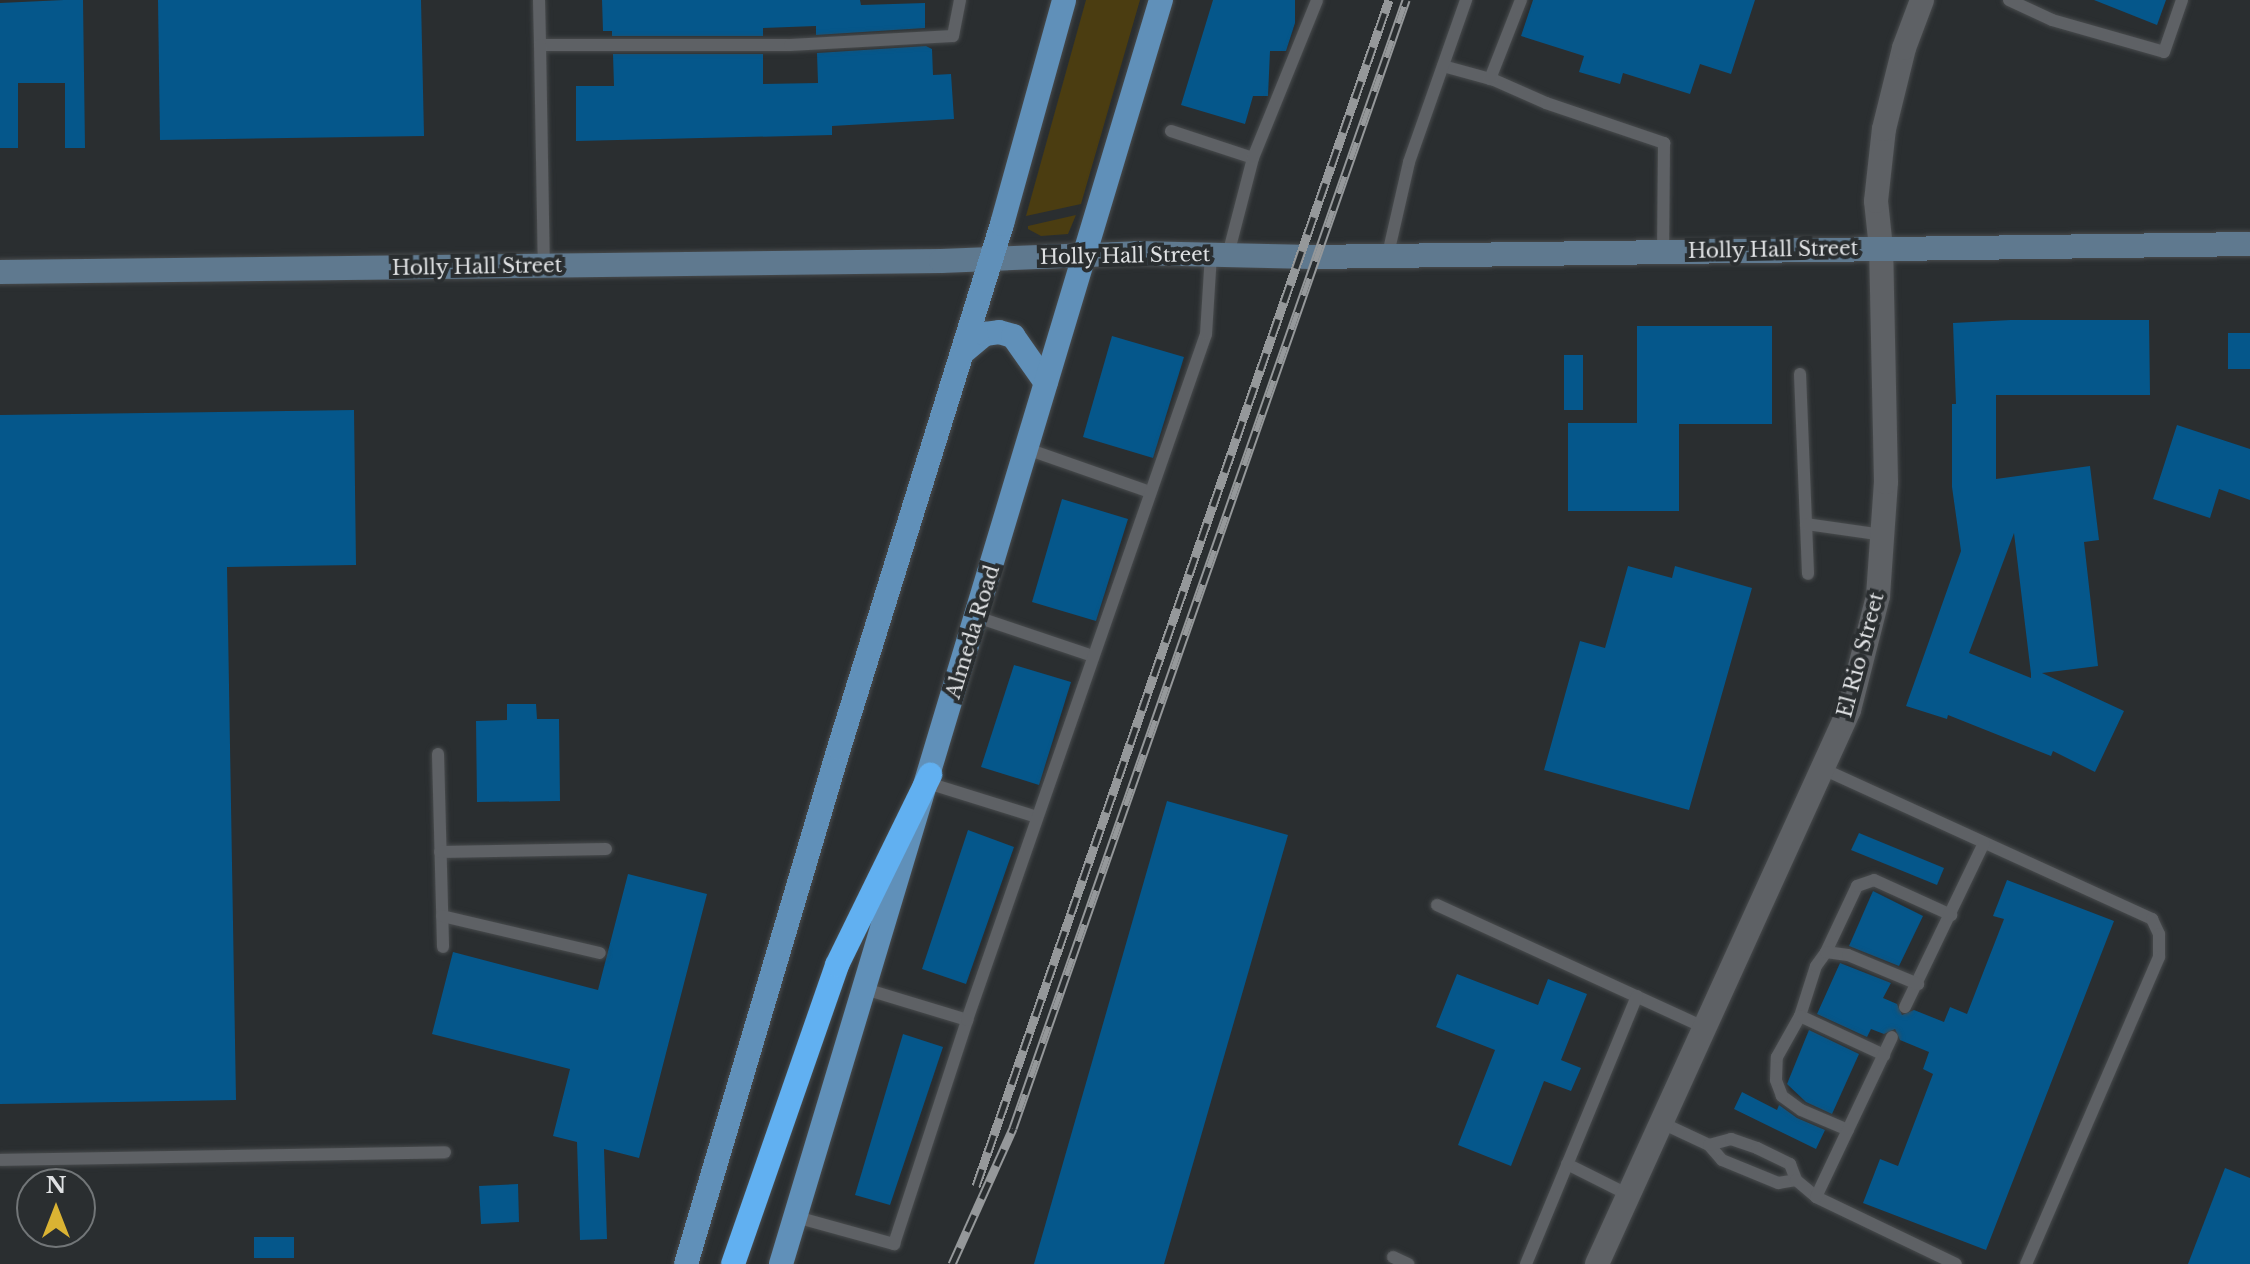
<!DOCTYPE html>
<style>
body{margin:0}
#map{position:relative;width:2250px;height:1264px;overflow:hidden;background:#2a2e30;font-family:"Libre Baskerville",serif}
div>[style]{position:absolute}
.green>*{inset:0;background:#4b3d11}
.building>*{inset:0;background:#05578b}
.roads{filter:drop-shadow(0 0 2px #484b4d) drop-shadow(0 0 2px #484b4d)}
.lane>*{height:12px;margin:-6px;padding:0 6px;transform-origin:6px;border-radius:6px;background:#5e6165}
.street>*{height:24px;margin:-12px;padding:0 12px;transform-origin:12px;border-radius:12px;background:#5e6165}
.secondary>*{height:24px;margin:-12px;padding:0 12px;transform-origin:12px;border-radius:12px;background:#5f798f}
.primary>*{height:24px;margin:-12px;padding:0 12px;transform-origin:12px;border-radius:12px;background:#6090b9}
.highway>*{height:24px;margin:-12px;padding:0 12px;transform-origin:12px;border-radius:12px;background:#61b0f1}
.rail>*{height:9px;margin-top:-4.5px;transform-origin:0;background:repeating-linear-gradient(90deg,#2a2e30 0 18px,#95989a 0 36px);box-sizing:border-box;border-block:2px solid #95989a}
span{translate:-50% -50%;white-space:nowrap;text-align:center;line-height:1.15;-webkit-text-stroke:8px #2a2e30;paint-order:stroke}
.street-label{font-size:20px;color:#dfe1e3}
.north{position:absolute;left:16px;top:1168px;width:80px;height:80px;box-sizing:border-box;background:#2a2e30;border:2px solid #727678;border-radius:50%;rotate:0deg;font-size:22px;font-weight:700;line-height:32px;text-align:center;color:#dfe1e3}
.north::after{content:'';display:block;margin:auto;width:28px;height:36px;background:#dab333;clip-path:polygon(50% 0,100% 100%,50% 72%,0 100%)}
</style>
<div id="map">
<div class="green">
<div style="clip-path:polygon(1086px 0,1140px 0,1081px 204px,1026px 216px)"></div>
<div style="clip-path:polygon(1076px 215px,1068px 234px,1041px 236px,1028px 229px,1028px 226px)"></div>
</div>
<div class="building">
<div style="clip-path:polygon(64px 0,83px 0,85px 148px,65px 148px,65px 83px,18px 83px,18px 148px,0 148px,0 3px)"></div>
<div style="clip-path:polygon(158px 0,421px 0,424px 136px,160px 140px)"></div>
<div style="clip-path:polygon(602px 0,860px 0,861px 5px,925px 3px,925px 28px,816px 35px,816px 26px,763px 28px,763px 36px,612px 36px,612px 31px,603px 31px)"></div>
<div style="clip-path:polygon(1213px 0,1295px 0,1295px 23px,1286px 51px,1270px 51px,1268px 96px,1253px 96px,1245px 124px,1181px 105px)"></div>
<div style="clip-path:polygon(1533px 0,1755px 0,1731px 74px,1700px 64px,1690px 94px,1623px 73px,1620px 84px,1579px 72px,1584px 56px,1521px 36px)"></div>
<div style="clip-path:polygon(2094px 0,2166px 0,2157px 25px)"></div>
<div style="clip-path:polygon(926px 46px,932px 49px,933px 75px,951px 74px,954px 119px,832px 126px,832px 135px,576px 141px,576px 86px,614px 86px,613px 54px,763px 54px,763px 84px,818px 83px,817px 53px)"></div>
<div style="clip-path:polygon(evenodd,2011px 320px,2149px 320px,2150px 395px,1996px 395px,1996px 479px,2090px 466px,2099px 540px,2084px 542px,2098px 666px,2042px 673px,2124px 711px,2095px 772px,2053px 751px,2051px 756px,1948px 715px,1947px 719px,1906px 706px,1961px 551px,1952px 487px,1952px 404px,1956px 404px,1953px 323px,2011px 320px,2014px 533px,2031px 674px,2031px 678px,1969px 653px,2014px 533px)"></div>
<div style="clip-path:polygon(1637px 326px,1772px 326px,1772px 424px,1679px 424px,1679px 511px,1568px 511px,1568px 423px,1637px 423px)"></div>
<div style="clip-path:polygon(2228px 333px,2250px 333px,2250px 369px,2228px 369px)"></div>
<div style="clip-path:polygon(1112px 336px,1184px 357px,1153px 458px,1083px 437px)"></div>
<div style="clip-path:polygon(1564px 355px,1583px 355px,1583px 410px,1564px 410px)"></div>
<div style="clip-path:polygon(354px 410px,356px 565px,227px 567px,236px 1100px,0 1104px,0 415px)"></div>
<div style="clip-path:polygon(2177px 425px,2250px 449px,2250px 500px,2219px 489px,2210px 518px,2153px 499px)"></div>
<div style="clip-path:polygon(1062px 499px,1128px 519px,1096px 621px,1032px 602px)"></div>
<div style="clip-path:polygon(1628px 566px,1672px 578px,1675px 566px,1752px 588px,1689px 810px,1544px 770px,1580px 641px,1605px 648px)"></div>
<div style="clip-path:polygon(1014px 665px,1071px 682px,1039px 785px,981px 767px)"></div>
<div style="clip-path:polygon(507px 704px,536px 704px,537px 719px,559px 719px,560px 801px,477px 802px,476px 721px,507px 720px)"></div>
<div style="clip-path:polygon(1167px 801px,1288px 835px,1164px 1264px,1034px 1264px)"></div>
<div style="clip-path:polygon(968px 830px,1014px 847px,966px 984px,922px 969px)"></div>
<div style="clip-path:polygon(1859px 833px,1944px 868px,1937px 885px,1851px 850px)"></div>
<div style="clip-path:polygon(628px 874px,707px 894px,639px 1158px,604px 1149px,607px 1239px,580px 1240px,577px 1142px,553px 1136px,570px 1069px,432px 1034px,453px 952px,598px 990px)"></div>
<div style="clip-path:polygon(2007px 880px,2114px 921px,1986px 1250px,1863px 1203px,1880px 1159px,1898px 1166px,1933px 1074px,1923px 1069px,1929px 1052px,1900px 1040px,1895px 1029px,1884px 1034px,1871px 1029px,1867px 1037px,1817px 1014px,1840px 963px,1891px 983px,1883px 998px,1897px 1004px,1902px 1015px,1914px 1010px,1944px 1022px,1950px 1007px,1967px 1014px,2004px 919px,1993px 916px)"></div>
<div style="clip-path:polygon(1873px 891px,1923px 916px,1899px 966px,1849px 946px)"></div>
<div style="clip-path:polygon(1457px 974px,1538px 1005px,1548px 979px,1587px 994px,1561px 1060px,1581px 1068px,1571px 1091px,1544px 1081px,1511px 1166px,1458px 1145px,1495px 1050px,1436px 1027px)"></div>
<div style="clip-path:polygon(1809px 1030px,1859px 1054px,1832px 1114px,1806px 1102px,1787px 1084px)"></div>
<div style="clip-path:polygon(903px 1034px,943px 1047px,890px 1205px,855px 1195px)"></div>
<div style="clip-path:polygon(1742px 1092px,1777px 1110px,1779px 1105px,1797px 1118px,1825px 1130px,1816px 1149px,1734px 1109px)"></div>
<div style="clip-path:polygon(2225px 1168px,2250px 1178px,2250px 1264px,2188px 1264px)"></div>
<div style="clip-path:polygon(518px 1184px,519px 1222px,481px 1224px,479px 1186px)"></div>
<div style="clip-path:polygon(254px 1237px,294px 1237px,294px 1258px,254px 1258px)"></div>
</div>
<div class="roads">
<div class="lane">
<div style="left:539px;top:0;width:45px;rotate:88.7deg"></div>
<div style="left:540px;top:45px;width:250px"></div>
<div style="left:790px;top:45px;width:163px;rotate:-3.2deg"></div>
<div style="left:953px;top:36px;width:37px;rotate:-79deg"></div>
<div style="left:2009px;top:0;width:47px;rotate:24.9deg"></div>
<div style="left:2052px;top:20px;width:116px;rotate:15.9deg"></div>
<div style="left:2164px;top:52px;width:55px;rotate:-70.9deg"></div>
<div style="left:540px;top:45px;width:221px;rotate:89deg"></div>
<div style="left:1443px;top:66px;width:53px;rotate:15.4deg"></div>
<div style="left:1494px;top:80px;width:57px;rotate:23.9deg"></div>
<div style="left:1546px;top:103px;width:125px;rotate:18.7deg"></div>
<div style="left:1664px;top:143px;width:108px;rotate:90.5deg"></div>
<div style="left:1490px;top:79px;width:85px;rotate:-68.6deg"></div>
<div style="left:1171px;top:131px;width:86px;rotate:18.2deg"></div>
<div style="left:1253px;top:158px;width:100px;rotate:104.5deg"></div>
<div style="left:1253px;top:158px;width:170px;rotate:-67.9deg"></div>
<div style="left:1388px;top:254px;width:94px;rotate:-77.1deg"></div>
<div style="left:1409px;top:162px;width:172px;rotate:-70.6deg"></div>
<div style="left:1800px;top:374px;width:200px;rotate:87.7deg"></div>
<div style="left:1027px;top:449px;width:130px;rotate:19.3deg"></div>
<div style="left:1806px;top:524px;width:78px;rotate:8.1deg"></div>
<div style="left:977px;top:617px;width:122px;rotate:18.6deg"></div>
<div style="left:438px;top:754px;width:193px;rotate:88.5deg"></div>
<div style="left:1823px;top:769px;width:362px;rotate:24.5deg"></div>
<div style="left:2152px;top:919px;width:17px;rotate:65deg"></div>
<div style="left:2159px;top:934px;width:23px;rotate:90deg"></div>
<div style="left:2159px;top:957px;width:335px;rotate:113.4deg"></div>
<div style="left:928px;top:783px;width:114px;rotate:17.3deg"></div>
<div style="left:440px;top:852px;width:166px;rotate:-1deg"></div>
<div style="left:1437px;top:905px;width:296px;rotate:24.6deg"></div>
<div style="left:442px;top:916px;width:162px;rotate:13.2deg"></div>
<div style="left:1826px;top:952px;width:73px;rotate:-64.8deg"></div>
<div style="left:1857px;top:886px;width:18px;rotate:-19deg"></div>
<div style="left:1874px;top:880px;width:85px;rotate:24.4deg"></div>
<div style="left:865px;top:989px;width:107px;rotate:16.9deg"></div>
<div style="left:1905px;top:1007px;width:182px;rotate:-64.3deg"></div>
<div style="left:1800px;top:1016px;width:52px;rotate:-72.3deg"></div>
<div style="left:1816px;top:966px;width:17px;rotate:-54deg"></div>
<div style="left:1826px;top:952px;width:22px;rotate:8deg"></div>
<div style="left:1848px;top:955px;width:76px;rotate:22.5deg"></div>
<div style="left:1662px;top:1123px;width:52px;rotate:25.1deg"></div>
<div style="left:1709px;top:1145px;width:20px;rotate:49deg"></div>
<div style="left:1722px;top:1160px;width:61px;rotate:22.3deg"></div>
<div style="left:1778px;top:1183px;width:18px;rotate:-9deg"></div>
<div style="left:1848px;top:1130px;width:51px;rotate:-156.9deg"></div>
<div style="left:1801px;top:1110px;width:24px;rotate:-144deg"></div>
<div style="left:1782px;top:1096px;width:17px;rotate:-111deg"></div>
<div style="left:1776px;top:1080px;width:23px;rotate:-88deg"></div>
<div style="left:1777px;top:1057px;width:47px;rotate:-60.7deg"></div>
<div style="left:1800px;top:1016px;width:93px;rotate:24.9deg"></div>
<div style="left:1709px;top:1145px;width:23px;rotate:-15deg"></div>
<div style="left:1731px;top:1139px;width:28px;rotate:19deg"></div>
<div style="left:1757px;top:1148px;width:37px;rotate:26deg"></div>
<div style="left:1790px;top:1164px;width:17px;rotate:69deg"></div>
<div style="left:1796px;top:1180px;width:26px;rotate:40deg"></div>
<div style="left:1816px;top:1197px;width:155px;rotate:25.6deg"></div>
<div style="left:0;top:1160px;width:445px;rotate:-1deg"></div>
<div style="left:1567px;top:1164px;width:69px;rotate:26.6deg"></div>
<div style="left:1816px;top:1197px;width:177px;rotate:-64.6deg"></div>
<div style="left:796px;top:1217px;width:102px;rotate:15.4deg"></div>
<div style="left:894px;top:1244px;width:236px;rotate:-71.9deg"></div>
<div style="left:967px;top:1020px;width:726px;rotate:-70.79deg"></div>
<div style="left:1206px;top:334px;width:80px;rotate:-86.4deg"></div>
<div style="left:1393px;top:1257px;width:17px;rotate:25deg"></div>
<div style="left:1526px;top:1264px;width:290px;rotate:-67.5deg"></div>
</div>
<div class="street">
<div style="left:1597px;top:1264px;width:609px;rotate:-65.54deg"></div>
<div style="left:1849px;top:710px;width:118px;rotate:-75.7deg"></div>
<div style="left:1878px;top:596px;width:114px;rotate:-86deg"></div>
<div style="left:1886px;top:482px;width:234px;rotate:-91.2deg"></div>
<div style="left:1881px;top:248px;width:47px;rotate:-96.1deg"></div>
<div style="left:1876px;top:201px;width:72px;rotate:-83.7deg"></div>
<div style="left:1884px;top:129px;width:83px;rotate:-76.1deg"></div>
<div style="left:1904px;top:48px;width:51px;rotate:-69.4deg"></div>
</div>
<div class="secondary">
<div style="left:0;top:272px;width:941px;rotate:-0.67deg"></div>
<div style="left:941px;top:261px;width:196px;rotate:-2.3deg"></div>
<div style="left:1137px;top:253px;width:174px;rotate:1.3deg"></div>
<div style="left:1311px;top:257px;width:939px;rotate:-0.79deg"></div>
</div>
<div class="primary">
<div style="left:962px;top:353px;width:30px;rotate:-40deg"></div>
<div style="left:985px;top:334px;width:14px;rotate:-8deg"></div>
<div style="left:999px;top:332px;width:15px;rotate:16deg"></div>
<div style="left:1013px;top:336px;width:57px;rotate:54.9deg"></div>
<div style="left:686px;top:1264px;width:538px;rotate:-73.48deg"></div>
<div style="left:839px;top:748px;width:549px;rotate:-72.72deg"></div>
<div style="left:1002px;top:224px;width:232px;rotate:-74.5deg"></div>
<div style="left:781px;top:1264px;width:1320px;rotate:-73.27deg"></div>
</div>
<div class="highway">
<div style="left:733px;top:1264px;width:317px;rotate:-70.8deg"></div>
<div style="left:837px;top:965px;width:212px;rotate:-63.9deg"></div>
</div>
</div>
<div class="rail">
<div style="left:976px;top:1186px;width:1256px;rotate:-70.8deg"></div>
<div style="left:952px;top:1264px;width:149px;rotate:-65.8deg"></div>
<div style="left:1013px;top:1128px;width:1195px;rotate:-70.79deg"></div>
</div>
<div class="street-label">
<span style="left:1773px;top:250px;rotate:-1deg">Holly Hall Street</span>
<span style="left:1125px;top:256px;rotate:-1deg">Holly Hall Street</span>
<span style="left:477px;top:267px;rotate:-1deg">Holly Hall Street</span>
<span style="left:973px;top:632px;rotate:-73deg">Almeda Road</span>
<span style="left:1861px;top:655px;rotate:-75deg">El Rio Street</span>
</div>
<div class="north">N</div>
</div>
